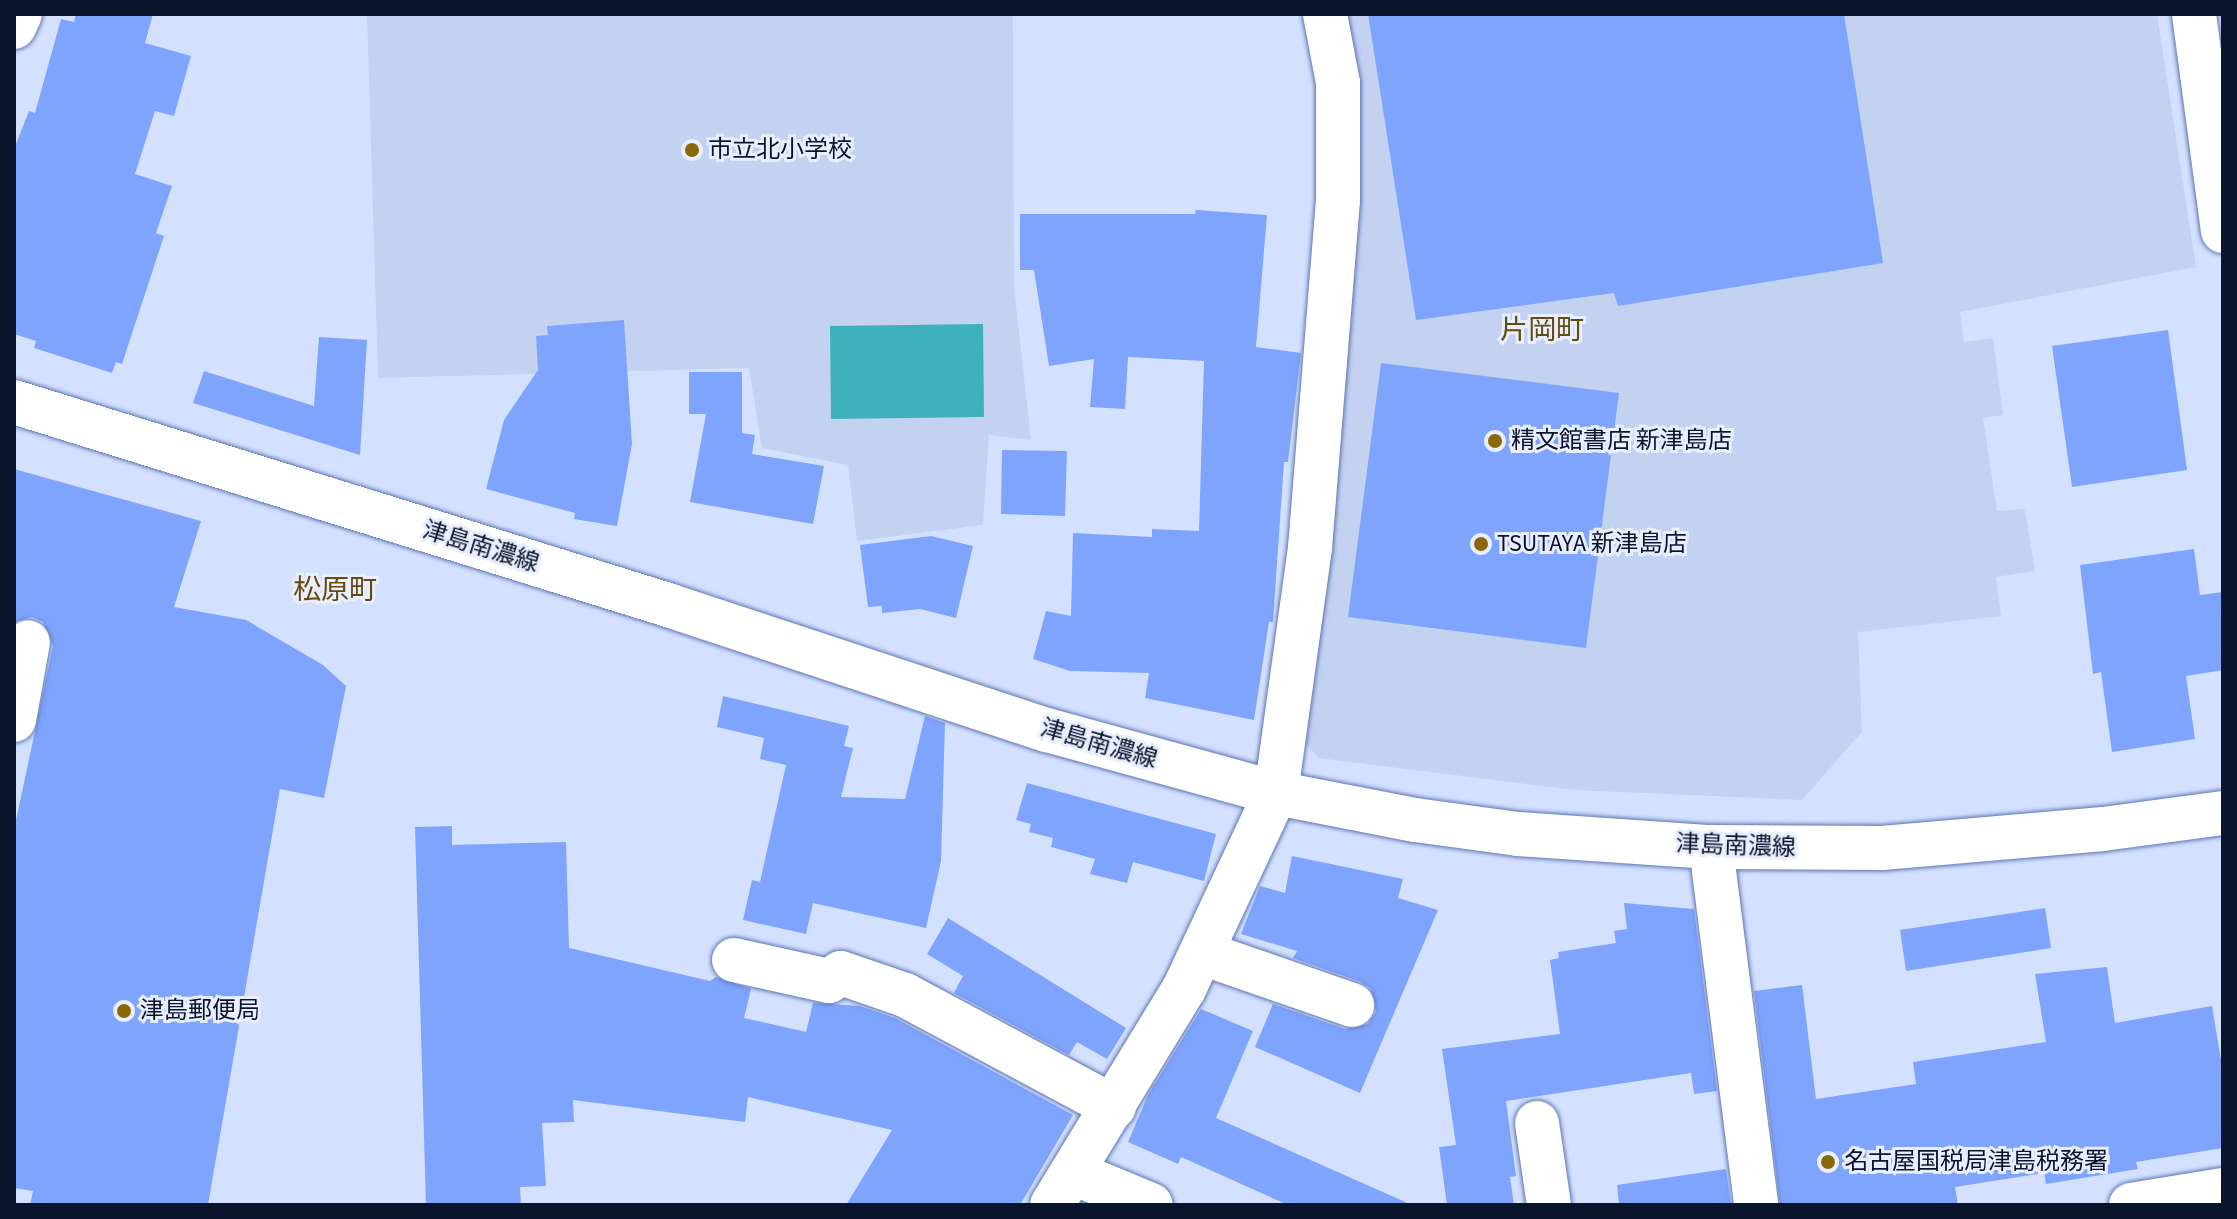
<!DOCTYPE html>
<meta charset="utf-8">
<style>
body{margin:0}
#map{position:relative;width:2237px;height:1219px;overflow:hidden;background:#d4e1fe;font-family:"Source Sans 3","Noto Sans JP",sans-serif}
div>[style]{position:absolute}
.built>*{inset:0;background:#c4d2f1}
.water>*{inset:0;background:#3eb1bd}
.building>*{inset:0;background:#7fa4fd}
.roads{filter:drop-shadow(0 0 2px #5b76b6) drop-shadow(0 0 2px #5b76b6)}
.minor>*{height:44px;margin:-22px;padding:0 22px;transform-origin:22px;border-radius:22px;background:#fff}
.major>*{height:44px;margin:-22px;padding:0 22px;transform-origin:22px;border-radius:22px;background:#fff}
.dots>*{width:22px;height:22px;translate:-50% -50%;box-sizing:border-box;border:4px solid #e8eefd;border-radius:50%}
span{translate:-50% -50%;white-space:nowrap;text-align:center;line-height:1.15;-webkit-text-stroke:6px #e8eefd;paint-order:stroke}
.poi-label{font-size:24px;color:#0a142c}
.left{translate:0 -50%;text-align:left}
.street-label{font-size:24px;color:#0a142c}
.quarter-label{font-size:28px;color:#644c11}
.frame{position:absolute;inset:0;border:16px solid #0a142c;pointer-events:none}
</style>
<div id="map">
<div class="built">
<div style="clip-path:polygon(367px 14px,1013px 14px,1014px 286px,1031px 440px,989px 435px,983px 525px,857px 541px,848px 465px,762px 448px,749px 368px,378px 378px)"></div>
<div style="clip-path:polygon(1339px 14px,2157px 14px,2196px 267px,1960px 312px,1964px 342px,1993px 338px,2003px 415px,1983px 418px,1997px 511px,2025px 509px,2035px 571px,1996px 577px,2001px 616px,1858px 632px,1862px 732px,1802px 800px,1575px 790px,1318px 758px,1306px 744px,1332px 510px)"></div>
</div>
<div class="water">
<div style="clip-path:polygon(983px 324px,984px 417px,831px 419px,830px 326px)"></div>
</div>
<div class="building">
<div style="clip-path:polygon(76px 14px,153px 14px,145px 43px,191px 56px,174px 116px,155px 111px,135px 174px,172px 186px,156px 233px,164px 236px,122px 364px,116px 362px,112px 373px,34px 348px,36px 341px,14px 334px,14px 149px,29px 111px,35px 113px,61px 19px,74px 22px)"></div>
<div style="clip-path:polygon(1368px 14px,1844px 14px,1883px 263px,1618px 306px,1614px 293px,1416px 320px)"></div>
<div style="clip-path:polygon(1196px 210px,1267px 215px,1256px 347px,1301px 353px,1288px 462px,1284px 462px,1273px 622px,1269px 622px,1254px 720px,1145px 698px,1149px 673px,1070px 671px,1033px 659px,1046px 611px,1071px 616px,1073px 533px,1152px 537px,1152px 529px,1199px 531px,1204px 361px,1128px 357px,1125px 409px,1090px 407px,1094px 359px,1049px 366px,1034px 270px,1020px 270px,1020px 214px,1195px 214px)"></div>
<div style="clip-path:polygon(624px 320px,632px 444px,617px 526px,574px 519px,575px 513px,486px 489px,504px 420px,538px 370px,536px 336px,548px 335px,547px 326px)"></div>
<div style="clip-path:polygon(2168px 330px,2187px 470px,2072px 487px,2052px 346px)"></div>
<div style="clip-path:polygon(319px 337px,367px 340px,360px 455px,193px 403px,204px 371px,314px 406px)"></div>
<div style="clip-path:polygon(1381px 363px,1619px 393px,1586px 648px,1348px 617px)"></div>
<div style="clip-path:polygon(689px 372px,742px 372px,742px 433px,755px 435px,752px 454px,824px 466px,813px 524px,690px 502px,706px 414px,689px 414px)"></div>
<div style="clip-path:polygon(1002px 450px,1067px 451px,1065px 516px,1001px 514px)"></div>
<div style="clip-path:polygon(14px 469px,201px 521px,174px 607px,246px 620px,323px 665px,346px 686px,324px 798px,280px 789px,208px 1205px,30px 1205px,33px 1191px,14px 1188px,14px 830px,53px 646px,43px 622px,32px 617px,14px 622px)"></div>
<div style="clip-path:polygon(931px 536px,973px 546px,956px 618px,920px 609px,882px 613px,882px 606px,868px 607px,860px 545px)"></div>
<div style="clip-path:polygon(2194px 549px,2200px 595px,2223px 592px,2223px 670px,2186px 676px,2195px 739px,2112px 752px,2101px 672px,2093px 674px,2080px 565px)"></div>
<div style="clip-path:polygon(723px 696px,849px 726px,844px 746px,853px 748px,841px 797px,905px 799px,925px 716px,945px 723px,941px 861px,926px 928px,813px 903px,806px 934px,743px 920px,752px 880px,760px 882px,786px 765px,760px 759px,764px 738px,717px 727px)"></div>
<div style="clip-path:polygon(1027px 783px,1216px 834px,1204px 881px,1133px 862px,1127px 883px,1090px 874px,1095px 859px,1051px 847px,1053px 838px,1029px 832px,1031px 824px,1016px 820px)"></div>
<div style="clip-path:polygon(452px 826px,452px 845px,566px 842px,569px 948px,710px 981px,716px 977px,751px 989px,744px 1018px,806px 1032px,813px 1003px,860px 1006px,895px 1018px,1073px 1115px,1020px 1205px,846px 1205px,892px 1130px,748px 1097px,745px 1122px,573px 1100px,574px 1122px,542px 1123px,546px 1186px,520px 1187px,521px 1205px,426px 1205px,415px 827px)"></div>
<div style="clip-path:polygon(1292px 856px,1403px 879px,1398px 898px,1438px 910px,1360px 1093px,1255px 1047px,1273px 1004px,1345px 1029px,1368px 1024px,1376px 1012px,1371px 989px,1361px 982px,1293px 958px,1297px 951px,1241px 934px,1260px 886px,1285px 893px)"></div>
<div style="clip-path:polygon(1624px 903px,1694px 909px,1717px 1091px,1694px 1094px,1691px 1073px,1506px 1101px,1516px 1176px,1510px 1177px,1514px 1205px,1447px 1205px,1439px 1147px,1456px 1145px,1442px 1049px,1560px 1034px,1550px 960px,1559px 958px,1558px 952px,1616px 943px,1614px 931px,1627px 929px)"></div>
<div style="clip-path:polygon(2045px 908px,2051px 948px,1906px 971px,1900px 930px)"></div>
<div style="clip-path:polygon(948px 918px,1126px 1028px,1107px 1059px,1077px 1042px,1069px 1055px,954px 993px,963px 976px,927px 954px)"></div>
<div style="clip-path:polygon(2107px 967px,2115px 1023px,2212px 1006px,2223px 1072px,2223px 1148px,2136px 1162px,2138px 1169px,2046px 1184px,2044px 1173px,1955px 1187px,1958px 1205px,1780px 1205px,1754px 991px,1802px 985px,1816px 1099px,1916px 1084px,1913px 1062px,2046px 1042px,2035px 974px)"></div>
<div style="clip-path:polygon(1201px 1009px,1253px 1031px,1216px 1118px,1412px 1205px,1288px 1205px,1181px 1157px,1178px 1164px,1128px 1142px,1148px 1095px)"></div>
<div style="clip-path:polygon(1726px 1169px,1731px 1205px,1619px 1205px,1617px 1185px)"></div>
</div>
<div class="roads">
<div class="minor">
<div style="left:2194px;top:14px;width:219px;rotate:82.4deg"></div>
<div style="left:14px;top:27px;width:14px;rotate:-65deg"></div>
<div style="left:14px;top:720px;width:79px;rotate:-79.8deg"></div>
<div style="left:1711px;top:847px;width:361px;rotate:82.8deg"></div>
<div style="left:1202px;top:953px;width:159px;rotate:19.1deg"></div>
<div style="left:734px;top:960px;width:97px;rotate:12.5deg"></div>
<div style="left:829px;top:981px;width:14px;rotate:-34deg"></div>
<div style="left:841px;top:973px;width:68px;rotate:19deg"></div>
<div style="left:905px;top:995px;width:237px;rotate:28.2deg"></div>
<div style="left:1537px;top:1123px;width:83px;rotate:81.7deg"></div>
<div style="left:1074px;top:1173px;width:83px;rotate:22.6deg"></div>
<div style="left:1052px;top:1205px;width:253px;rotate:-58.6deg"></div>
<div style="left:1184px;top:989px;width:217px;rotate:-64.9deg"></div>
<div style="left:1276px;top:793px;width:247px;rotate:-82.1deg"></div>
<div style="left:1310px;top:548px;width:349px;rotate:-85.4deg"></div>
<div style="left:1338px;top:200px;width:117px;rotate:-90deg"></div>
<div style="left:1338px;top:83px;width:70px;rotate:-100.7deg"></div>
<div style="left:2131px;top:1205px;width:93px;rotate:-9.3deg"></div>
</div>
<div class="major">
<div style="left:14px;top:402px;width:685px;rotate:17.24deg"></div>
<div style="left:668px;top:605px;width:399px;rotate:18.3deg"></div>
<div style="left:1047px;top:730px;width:238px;rotate:15.4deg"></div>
<div style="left:1276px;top:793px;width:142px;rotate:11deg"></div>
<div style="left:1415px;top:820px;width:104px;rotate:7.7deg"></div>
<div style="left:1518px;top:834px;width:193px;rotate:3.9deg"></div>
<div style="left:1711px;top:847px;width:171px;rotate:0.3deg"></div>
<div style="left:1882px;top:848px;width:222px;rotate:-4.9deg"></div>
<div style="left:2103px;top:829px;width:121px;rotate:-7.6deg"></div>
</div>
</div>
<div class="dots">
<div style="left:692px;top:150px;background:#8b6908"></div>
<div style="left:1495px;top:441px;background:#8b6908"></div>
<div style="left:1481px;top:544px;background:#8b6908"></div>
<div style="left:124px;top:1011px;background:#8b6908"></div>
<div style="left:1828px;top:1162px;background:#8b6908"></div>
</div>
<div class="poi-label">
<span class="left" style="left:708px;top:150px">市立北小学校</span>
<span class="left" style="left:1511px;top:441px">精文館書店 新津島店</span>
<span class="left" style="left:1497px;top:544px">TSUTAYA 新津島店</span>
<span class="left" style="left:140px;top:1011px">津島郵便局</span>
<span class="left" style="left:1844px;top:1162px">名古屋国税局津島税務署</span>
</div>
<div class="street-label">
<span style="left:481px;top:547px;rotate:17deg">津島南濃線</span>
<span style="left:1099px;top:744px;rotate:16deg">津島南濃線</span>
<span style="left:1736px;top:846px;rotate:2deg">津島南濃線</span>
</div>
<div class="quarter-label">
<span style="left:1542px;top:330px">片岡町</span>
<span style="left:335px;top:590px">松原町</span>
</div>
<div class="frame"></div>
</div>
